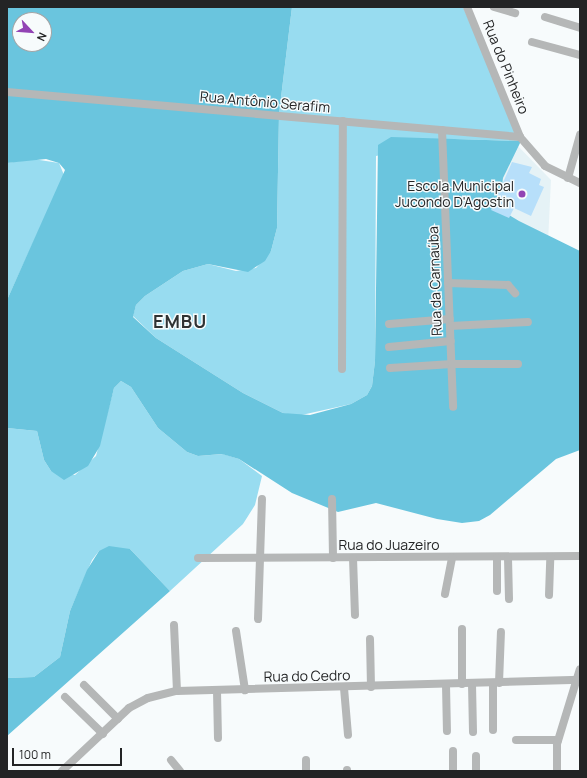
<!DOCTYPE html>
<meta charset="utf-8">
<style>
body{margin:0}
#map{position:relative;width:587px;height:778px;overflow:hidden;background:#f7fbfc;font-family:Manrope,sans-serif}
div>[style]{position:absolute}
.built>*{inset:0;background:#e5f2f6}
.green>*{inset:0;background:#98dcf0}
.forest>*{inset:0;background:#6ac5de}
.building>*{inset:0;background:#b7dffa}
.minor>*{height:8px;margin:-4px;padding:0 4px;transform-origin:4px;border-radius:4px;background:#b5b7b7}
.dots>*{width:11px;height:11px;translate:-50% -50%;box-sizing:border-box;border:2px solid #f7fbfc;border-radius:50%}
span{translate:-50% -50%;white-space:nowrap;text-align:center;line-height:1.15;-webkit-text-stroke:3px #f7fbfc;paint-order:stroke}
.street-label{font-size:14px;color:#232425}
.poi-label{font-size:14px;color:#232425}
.right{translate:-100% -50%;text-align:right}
.district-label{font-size:18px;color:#2f3233;font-weight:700;letter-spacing:1px}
.frame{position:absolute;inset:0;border:8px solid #232425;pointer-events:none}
.north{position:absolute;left:12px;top:12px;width:40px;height:40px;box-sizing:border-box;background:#f7fbfc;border:1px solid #a2a5a6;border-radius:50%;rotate:116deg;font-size:11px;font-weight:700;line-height:16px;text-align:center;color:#232425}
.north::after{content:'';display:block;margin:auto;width:14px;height:18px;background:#9243b4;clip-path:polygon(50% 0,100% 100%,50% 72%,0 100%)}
.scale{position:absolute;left:12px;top:748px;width:110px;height:18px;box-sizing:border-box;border:2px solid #232425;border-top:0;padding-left:5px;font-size:12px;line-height:14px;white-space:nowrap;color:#232425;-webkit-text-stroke:3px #f7fbfc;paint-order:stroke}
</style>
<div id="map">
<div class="built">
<div style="clip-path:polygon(516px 144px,551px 180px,548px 242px,491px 210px)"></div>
</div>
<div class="green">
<div style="clip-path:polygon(292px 7px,463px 7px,521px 141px,453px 139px,376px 156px,375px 361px,372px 386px,367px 395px,351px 404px,297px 416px,283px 413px,243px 393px,156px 338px,133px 316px,136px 305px,145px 296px,183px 271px,208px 264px,236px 271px,256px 268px,271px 251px,277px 228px,279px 114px)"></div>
<div style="clip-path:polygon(33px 159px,59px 163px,64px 175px,7px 300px,7px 163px)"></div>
<div style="clip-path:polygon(121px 381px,131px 387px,158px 428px,187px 452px,198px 456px,223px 454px,239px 459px,262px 476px,255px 505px,243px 524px,170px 591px,130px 549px,99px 551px,92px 560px,70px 611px,60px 657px,34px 677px,7px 678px,7px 428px,37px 431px,44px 460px,51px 471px,75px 475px,96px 456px,114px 388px)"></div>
</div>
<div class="forest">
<div style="clip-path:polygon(evenodd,7px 7px,292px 7px,279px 114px,277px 228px,271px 251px,265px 261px,248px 272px,208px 264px,183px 271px,145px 296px,136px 305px,133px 317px,156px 338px,243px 393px,283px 413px,310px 415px,351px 404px,367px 395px,372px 386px,375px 361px,378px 145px,391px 137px,521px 141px,503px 178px,500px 201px,509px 215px,519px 221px,580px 251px,580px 450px,556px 459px,490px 515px,479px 521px,462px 523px,437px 519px,376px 503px,338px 512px,292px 493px,239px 459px,222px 454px,198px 456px,187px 452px,158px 428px,131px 387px,121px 381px,114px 388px,100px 446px,88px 466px,64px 480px,51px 471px,44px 460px,37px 431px,7px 428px,7px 300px,65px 170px,59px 163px,46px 159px,7px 163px,7px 7px,20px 20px,44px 20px,44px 44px,20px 44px,20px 20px)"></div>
<div style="clip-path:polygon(109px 546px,130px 549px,170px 591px,7px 736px,7px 678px,34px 677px,60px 657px,70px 611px,87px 570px,99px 551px)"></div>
</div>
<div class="building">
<div style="clip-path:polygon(512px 162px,532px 167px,529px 173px,541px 179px,539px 185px,544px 187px,531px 216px,514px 208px,509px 218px,491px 210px)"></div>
</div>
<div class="minor">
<div style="left:467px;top:7px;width:140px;rotate:67.8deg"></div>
<div style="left:520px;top:137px;width:38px;rotate:49deg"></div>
<div style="left:545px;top:166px;width:39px;rotate:26deg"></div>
<div style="left:494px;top:7px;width:22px;rotate:16deg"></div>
<div style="left:545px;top:17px;width:37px;rotate:17deg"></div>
<div style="left:532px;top:42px;width:50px;rotate:15.2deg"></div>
<div style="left:7px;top:92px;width:515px;rotate:5.01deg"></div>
<div style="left:442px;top:130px;width:277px;rotate:87.7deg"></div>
<div style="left:568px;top:178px;width:45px;rotate:-74.4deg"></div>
<div style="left:448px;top:283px;width:60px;rotate:1.9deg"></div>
<div style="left:508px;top:285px;width:11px;rotate:49deg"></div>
<div style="left:389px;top:324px;width:61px;rotate:-4.7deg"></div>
<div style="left:450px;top:326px;width:78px;rotate:-2.9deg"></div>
<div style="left:389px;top:347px;width:62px;rotate:-5.5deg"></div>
<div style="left:390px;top:368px;width:62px;rotate:-3.7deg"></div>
<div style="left:452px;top:364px;width:66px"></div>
<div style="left:342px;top:369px;width:248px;rotate:-89.8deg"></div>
<div style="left:332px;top:499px;width:59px;rotate:89deg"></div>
<div style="left:198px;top:558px;width:382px;rotate:-0.3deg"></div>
<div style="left:353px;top:558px;width:57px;rotate:88deg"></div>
<div style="left:508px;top:558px;width:41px;rotate:88.6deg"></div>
<div style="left:497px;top:591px;width:33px;rotate:-90deg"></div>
<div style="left:445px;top:594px;width:37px;rotate:-79deg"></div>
<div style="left:549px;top:595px;width:38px;rotate:-88deg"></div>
<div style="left:258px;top:619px;width:120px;rotate:-88.1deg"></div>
<div style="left:174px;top:625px;width:66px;rotate:87.4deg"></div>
<div style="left:236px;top:631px;width:60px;rotate:81.3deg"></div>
<div style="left:370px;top:639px;width:48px;rotate:88.8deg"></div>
<div style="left:493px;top:683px;width:47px;rotate:90deg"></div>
<div style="left:499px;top:683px;width:51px;rotate:-87.8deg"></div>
<div style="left:462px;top:684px;width:55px;rotate:-90deg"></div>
<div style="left:472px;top:684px;width:48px;rotate:88.8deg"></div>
<div style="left:84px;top:685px;width:48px;rotate:45deg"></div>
<div style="left:446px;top:685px;width:46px;rotate:88.8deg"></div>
<div style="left:344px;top:688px;width:47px;rotate:85.1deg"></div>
<div style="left:217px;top:691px;width:47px;rotate:88.8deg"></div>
<div style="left:65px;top:697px;width:53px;rotate:44.2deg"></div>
<div style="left:516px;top:740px;width:42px"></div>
<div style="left:171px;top:760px;width:14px;rotate:51deg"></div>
<div style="left:306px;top:760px;width:11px;rotate:90deg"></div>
<div style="left:62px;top:771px;width:92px;rotate:-43.2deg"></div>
<div style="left:129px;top:708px;width:21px;rotate:-28deg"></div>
<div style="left:148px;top:698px;width:30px;rotate:-14deg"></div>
<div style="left:177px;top:691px;width:403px;rotate:-1.6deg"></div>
<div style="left:347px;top:771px;width:1px;rotate:-90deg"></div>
<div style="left:453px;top:771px;width:20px;rotate:-90deg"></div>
<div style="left:476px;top:771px;width:15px;rotate:-90deg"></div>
<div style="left:557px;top:771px;width:27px;rotate:-90deg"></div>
<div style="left:557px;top:744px;width:78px;rotate:-73deg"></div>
</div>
<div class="dots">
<div style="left:522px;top:194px;background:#9243b4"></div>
</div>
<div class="street-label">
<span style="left:506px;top:67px;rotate:68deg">Rua do Pinheiro</span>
<span style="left:265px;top:102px;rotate:5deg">Rua Antônio Serafim</span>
<span style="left:435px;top:281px;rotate:-92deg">Rua da Carnaúba</span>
<span style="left:389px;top:545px">Rua do Juazeiro</span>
<span style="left:307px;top:676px;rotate:-1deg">Rua do Cedro</span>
</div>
<div class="poi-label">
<span class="right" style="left:514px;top:194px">Escola Municipal<br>Jucondo D'Agostin</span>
</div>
<div class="district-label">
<span style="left:180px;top:321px">EMBU</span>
</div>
<div class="frame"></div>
<div class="north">N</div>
<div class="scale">100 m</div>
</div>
